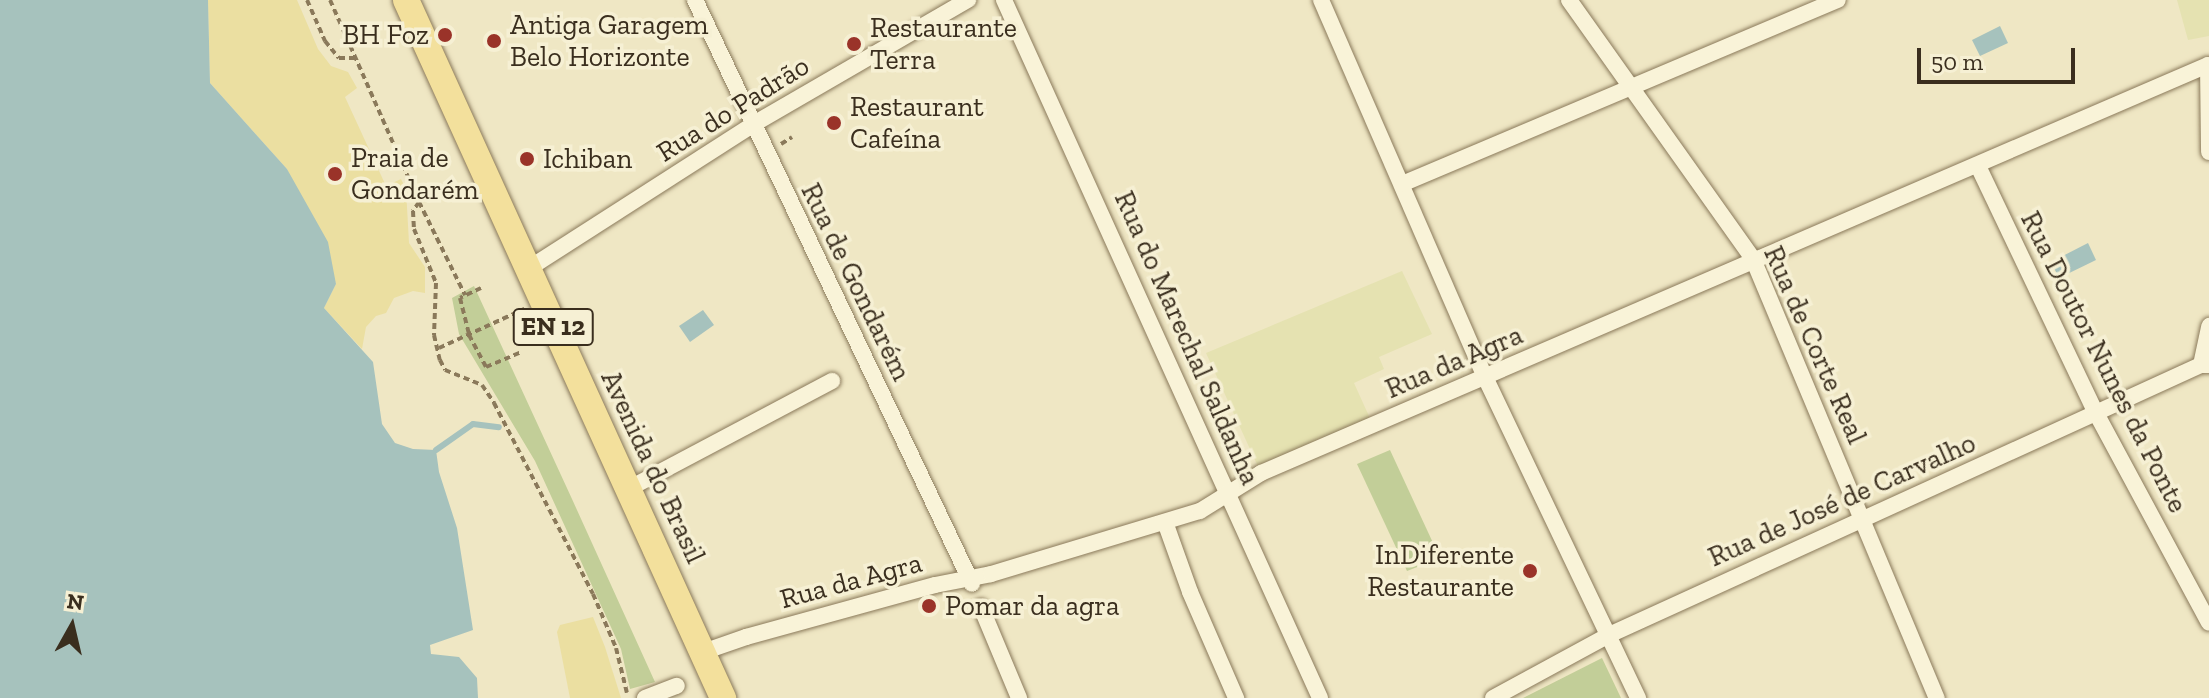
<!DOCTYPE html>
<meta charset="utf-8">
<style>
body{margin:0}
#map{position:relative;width:2209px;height:698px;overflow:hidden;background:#efe7c4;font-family:"Zilla Slab",serif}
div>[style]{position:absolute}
.farmland>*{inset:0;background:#e5e2b1}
.green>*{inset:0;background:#c2ce98}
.sand>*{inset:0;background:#ebdfa1}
.water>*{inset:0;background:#a6c2bd}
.stream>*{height:6px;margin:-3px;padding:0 3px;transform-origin:3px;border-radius:3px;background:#a6c2bd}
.path>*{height:4px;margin-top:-2px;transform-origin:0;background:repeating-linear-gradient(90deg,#8a795a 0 6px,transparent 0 10px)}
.roads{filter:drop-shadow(0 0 2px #8a795a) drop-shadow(0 0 2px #8a795a)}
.street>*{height:16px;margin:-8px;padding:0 8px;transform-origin:8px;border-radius:8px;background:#f9f3d8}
.primary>*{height:26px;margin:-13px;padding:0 13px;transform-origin:13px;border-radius:13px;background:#f3e09c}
.dots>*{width:22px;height:22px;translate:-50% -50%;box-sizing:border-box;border:4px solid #f6f0d4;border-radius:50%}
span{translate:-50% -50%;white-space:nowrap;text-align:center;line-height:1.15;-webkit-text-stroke:7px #f6f0d4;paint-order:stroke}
.shield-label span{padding:2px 6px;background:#f6f0d4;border:2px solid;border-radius:6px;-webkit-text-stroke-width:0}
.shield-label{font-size:26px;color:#3a2e1e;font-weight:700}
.poi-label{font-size:28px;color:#3a2e1e}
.left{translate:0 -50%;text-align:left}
.right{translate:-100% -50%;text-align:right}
.street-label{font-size:28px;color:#3a2e1e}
.north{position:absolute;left:32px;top:586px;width:80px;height:80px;-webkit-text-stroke:6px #f6f0d4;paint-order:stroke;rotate:8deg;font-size:22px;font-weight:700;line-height:32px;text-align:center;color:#3a2e1e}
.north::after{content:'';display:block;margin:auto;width:28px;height:36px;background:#3a2e1e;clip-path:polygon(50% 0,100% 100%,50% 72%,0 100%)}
.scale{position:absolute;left:1917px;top:48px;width:158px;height:36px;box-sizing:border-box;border:4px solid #3a2e1e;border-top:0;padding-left:10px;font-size:24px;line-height:28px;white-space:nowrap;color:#3a2e1e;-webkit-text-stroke:6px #f6f0d4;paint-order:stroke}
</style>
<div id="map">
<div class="farmland">
<div style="clip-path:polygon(2177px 0,2209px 0,2209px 36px,2188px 40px)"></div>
<div style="clip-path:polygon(1402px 271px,1432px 334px,1379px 357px,1384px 369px,1354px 383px,1373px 425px,1261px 473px,1206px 353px)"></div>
</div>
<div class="green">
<div style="clip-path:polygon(474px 286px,572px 499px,655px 682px,630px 689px,621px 649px,535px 461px,459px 334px,452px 298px)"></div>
<div style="clip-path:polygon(1390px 450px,1440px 558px,1407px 571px,1357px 464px)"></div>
<div style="clip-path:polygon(1602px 658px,1621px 698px,1523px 698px)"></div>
</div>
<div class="sand">
<div style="clip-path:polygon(208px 0,297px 0,318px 49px,331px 66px,348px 72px,357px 88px,345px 97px,386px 186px,401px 179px,406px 189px,409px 243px,425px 267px,425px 293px,413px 291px,394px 298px,386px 313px,376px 316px,366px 327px,362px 349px,324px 308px,336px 284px,287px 169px,210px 83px)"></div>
<div style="clip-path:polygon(593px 617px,605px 647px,621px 698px,570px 698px,557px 632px,560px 625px)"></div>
</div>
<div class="water">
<div style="clip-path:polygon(0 0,208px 0,210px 83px,287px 169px,328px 242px,336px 284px,324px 308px,373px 362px,382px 424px,395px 443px,413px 449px,436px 450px,439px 472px,457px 528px,473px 630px,430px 645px,431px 654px,459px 657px,477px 678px,478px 698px,0 698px)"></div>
<div style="clip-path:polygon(2000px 26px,2008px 43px,1980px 56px,1972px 40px)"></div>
<div style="clip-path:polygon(2088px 243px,2096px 260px,2059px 278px,2051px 262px)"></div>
<div style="clip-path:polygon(703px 310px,714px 325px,690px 342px,679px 326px)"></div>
</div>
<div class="stream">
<div style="left:436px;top:450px;width:45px;rotate:-35.1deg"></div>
<div style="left:473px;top:424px;width:26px;rotate:7deg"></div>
</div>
<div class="path">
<div style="left:307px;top:0;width:45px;rotate:66.3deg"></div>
<div style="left:325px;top:41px;width:22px;rotate:51deg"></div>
<div style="left:339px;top:58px;width:17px"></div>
<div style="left:330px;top:0;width:221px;rotate:66.2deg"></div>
<div style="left:419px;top:202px;width:104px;rotate:63.7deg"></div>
<div style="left:781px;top:144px;width:13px;rotate:-32deg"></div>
<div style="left:419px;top:202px;width:11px;rotate:124deg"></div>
<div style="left:413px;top:211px;width:18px;rotate:87deg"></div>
<div style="left:414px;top:229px;width:58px;rotate:67.8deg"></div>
<div style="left:436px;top:283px;width:52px;rotate:92.2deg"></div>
<div style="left:434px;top:335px;width:26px;rotate:77deg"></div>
<div style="left:440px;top:360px;width:11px;rotate:63deg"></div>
<div style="left:445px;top:370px;width:40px;rotate:22deg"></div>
<div style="left:482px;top:385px;width:22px;rotate:56deg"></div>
<div style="left:494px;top:403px;width:215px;rotate:62.6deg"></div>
<div style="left:593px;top:594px;width:59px;rotate:66.9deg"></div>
<div style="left:616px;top:648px;width:46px;rotate:76.3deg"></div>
<div style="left:481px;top:288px;width:23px;rotate:155deg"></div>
<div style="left:460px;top:298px;width:38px;rotate:76deg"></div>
<div style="left:469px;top:335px;width:36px;rotate:62deg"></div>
<div style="left:486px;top:367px;width:39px;rotate:-23deg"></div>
<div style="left:439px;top:348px;width:94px;rotate:-24.6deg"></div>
</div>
<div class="roads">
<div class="street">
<div style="left:695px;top:0;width:646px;rotate:64.62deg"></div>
<div style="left:1004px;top:0;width:766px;rotate:65.64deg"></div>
<div style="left:1321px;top:0;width:411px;rotate:66.5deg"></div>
<div style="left:1485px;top:377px;width:356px;rotate:64.5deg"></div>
<div style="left:1569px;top:0;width:318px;rotate:54.6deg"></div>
<div style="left:1753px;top:259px;width:476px;rotate:67.3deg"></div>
<div style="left:1978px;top:166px;width:274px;rotate:64.5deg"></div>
<div style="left:2096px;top:413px;width:238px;rotate:61.7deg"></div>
<div style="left:1402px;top:184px;width:473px;rotate:-22.9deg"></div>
<div style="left:528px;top:269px;width:266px;rotate:-32.7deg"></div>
<div style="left:752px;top:125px;width:250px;rotate:-30.1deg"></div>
<div style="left:2201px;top:365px;width:40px;rotate:-78deg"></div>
<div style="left:628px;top:489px;width:231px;rotate:-27.9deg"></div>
<div style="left:1165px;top:522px;width:74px;rotate:70.3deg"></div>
<div style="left:1190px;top:592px;width:116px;rotate:66.5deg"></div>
<div style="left:981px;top:607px;width:99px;rotate:67.3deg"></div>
<div style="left:703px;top:652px;width:46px;rotate:-19.2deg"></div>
<div style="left:746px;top:637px;width:196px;rotate:-15.4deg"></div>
<div style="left:935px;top:585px;width:57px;rotate:-11.1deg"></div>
<div style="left:991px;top:574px;width:218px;rotate:-16.8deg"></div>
<div style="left:1200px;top:511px;width:72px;rotate:-31.9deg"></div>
<div style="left:1261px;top:473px;width:1031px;rotate:-23.31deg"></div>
<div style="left:2208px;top:65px;width:87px;rotate:89.3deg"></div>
<div style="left:645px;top:698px;width:34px;rotate:-21deg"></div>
<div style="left:1493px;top:698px;width:132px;rotate:-28.5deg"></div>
<div style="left:1609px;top:635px;width:651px;rotate:-24.52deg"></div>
<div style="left:2201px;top:365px;width:8px"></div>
</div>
<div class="primary">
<div style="left:406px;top:0;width:767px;rotate:65.57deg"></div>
</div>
</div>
<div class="dots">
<div style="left:445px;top:35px;background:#9a3329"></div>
<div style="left:494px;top:41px;background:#9a3329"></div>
<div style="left:854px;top:44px;background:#9a3329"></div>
<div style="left:834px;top:123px;background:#9a3329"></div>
<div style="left:527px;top:159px;background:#9a3329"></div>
<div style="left:335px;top:174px;background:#9a3329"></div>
<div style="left:1530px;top:571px;background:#9a3329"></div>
<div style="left:929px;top:606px;background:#9a3329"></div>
</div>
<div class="shield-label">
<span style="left:553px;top:327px">EN 12</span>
</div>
<div class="poi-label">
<span class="left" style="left:510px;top:41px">Antiga Garagem<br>Belo Horizonte</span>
<span class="left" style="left:870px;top:44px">Restaurante<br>Terra</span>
<span class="right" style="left:429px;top:35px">BH Foz</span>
<span class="left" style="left:850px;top:123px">Restaurant<br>Cafeína</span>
<span class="left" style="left:351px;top:174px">Praia de<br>Gondarém</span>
<span class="left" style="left:543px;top:159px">Ichiban</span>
<span class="right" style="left:1514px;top:571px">InDiferente<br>Restaurante</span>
<span class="left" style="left:945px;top:606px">Pomar da agra</span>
</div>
<div class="street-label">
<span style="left:733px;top:109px;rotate:-32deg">Rua do Padrão</span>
<span style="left:856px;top:282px;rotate:64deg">Rua de Gondarém</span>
<span style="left:1187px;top:338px;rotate:66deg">Rua do Marechal Saldanha</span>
<span style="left:1815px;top:345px;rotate:66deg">Rua de Corte Real</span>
<span style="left:1454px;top:362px;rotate:-23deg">Rua da Agra</span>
<span style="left:2104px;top:362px;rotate:63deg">Rua Doutor Nunes da Ponte</span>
<span style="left:653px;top:467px;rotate:65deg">Avenida do Brasil</span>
<span style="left:1842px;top:500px;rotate:-24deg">Rua de José de Carvalho</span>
<span style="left:851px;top:581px;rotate:-15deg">Rua da Agra</span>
</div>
<div class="north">N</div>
<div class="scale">50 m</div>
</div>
